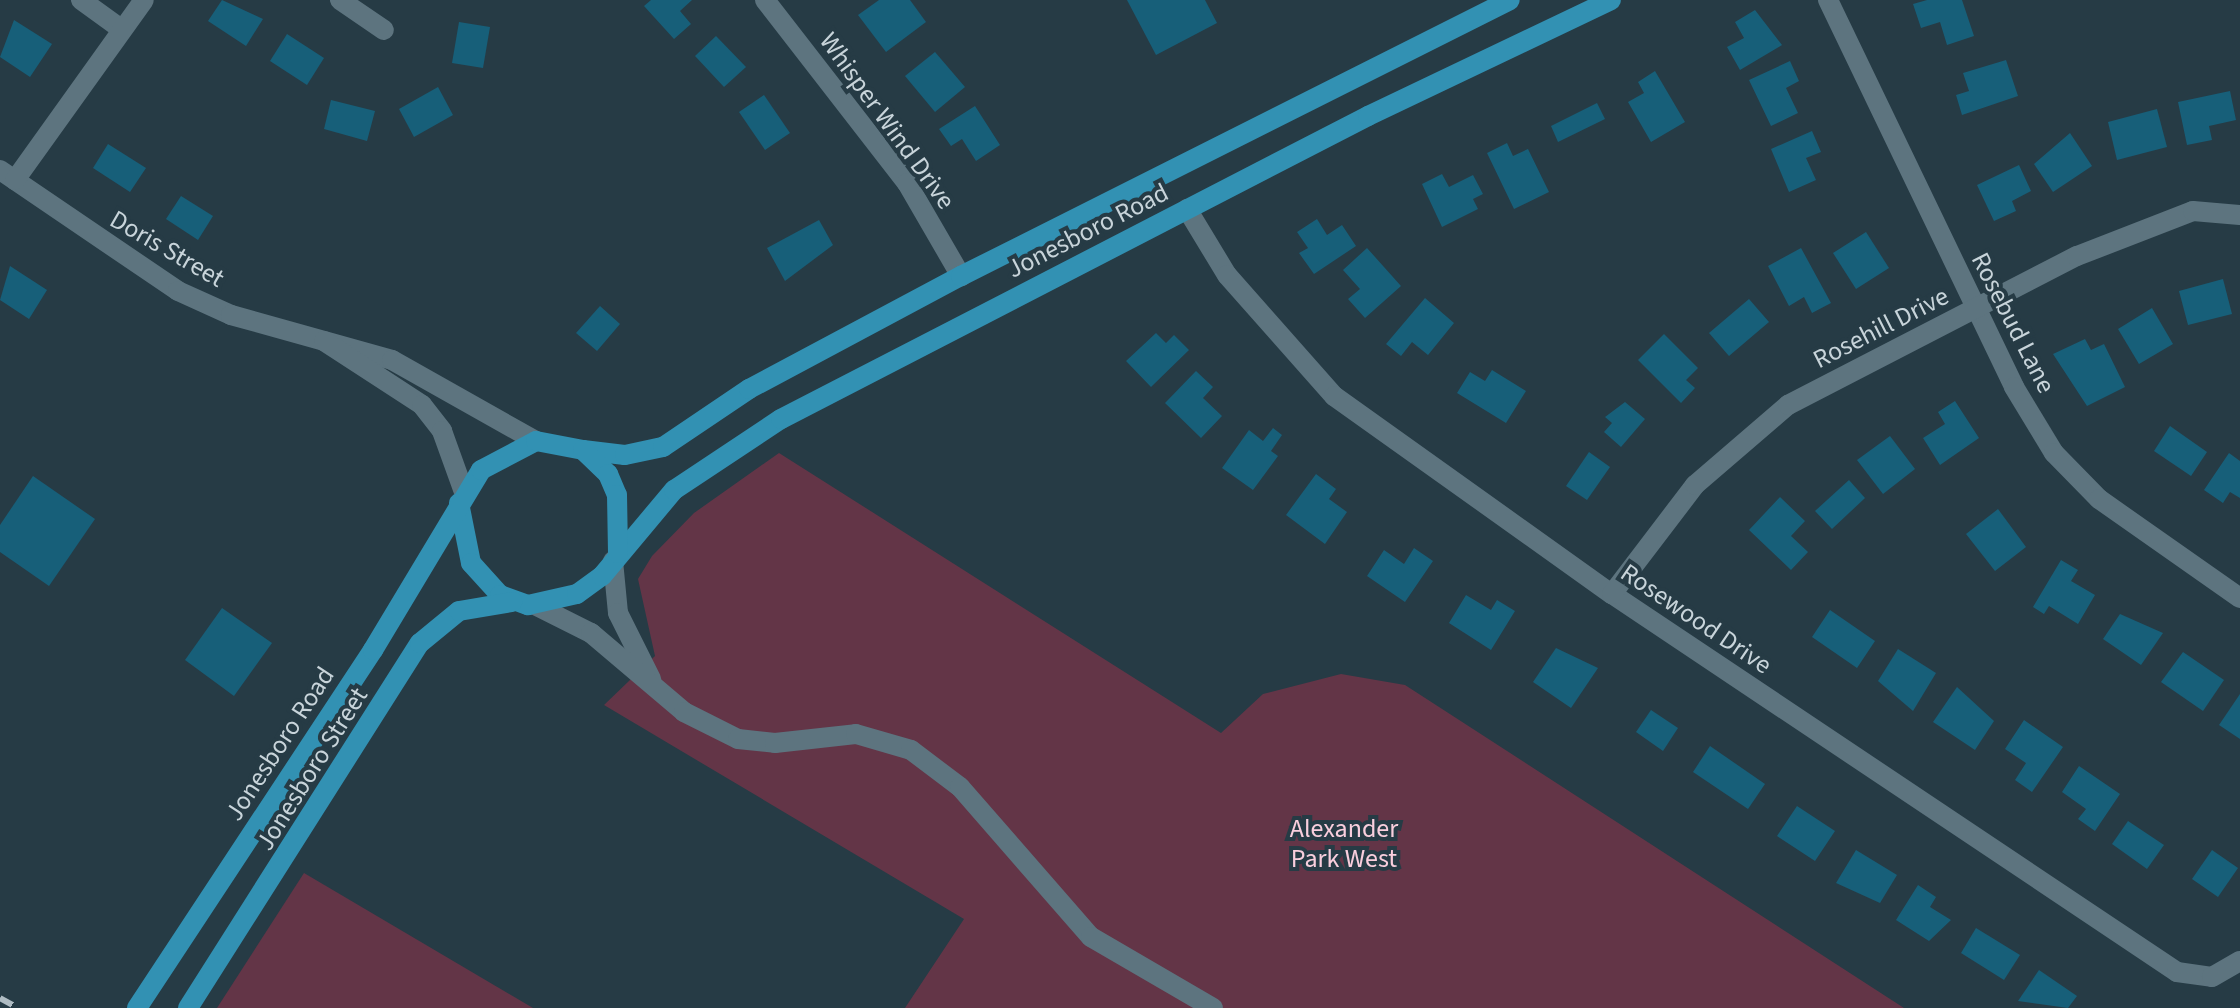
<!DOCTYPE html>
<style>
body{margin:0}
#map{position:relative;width:2240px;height:1008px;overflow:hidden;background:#263b45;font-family:"Source Sans 3",sans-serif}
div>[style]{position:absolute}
.green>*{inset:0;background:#633547}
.building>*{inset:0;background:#175f79}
.minor>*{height:20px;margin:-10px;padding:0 10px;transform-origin:10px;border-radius:10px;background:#5d747f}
.primary>*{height:20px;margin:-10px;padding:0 10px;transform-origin:10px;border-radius:10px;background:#3291b3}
.rail>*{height:6px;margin-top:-3px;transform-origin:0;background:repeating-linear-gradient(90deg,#afbcc3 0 14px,transparent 0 28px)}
span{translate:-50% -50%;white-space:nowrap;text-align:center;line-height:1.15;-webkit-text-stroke:8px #263b45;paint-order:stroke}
.street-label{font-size:26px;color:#c8d4da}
.park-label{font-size:26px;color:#f9cedd}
</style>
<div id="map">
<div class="green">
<div style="clip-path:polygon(779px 453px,1221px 733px,1263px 694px,1341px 674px,1405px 685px,1904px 1008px,905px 1008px,964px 919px,604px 705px,655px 656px,638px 579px,652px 556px,694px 513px)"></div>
<div style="clip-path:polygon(304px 873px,533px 1008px,217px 1008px)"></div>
</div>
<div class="building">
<div style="clip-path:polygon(222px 0,263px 19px,246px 46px,208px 21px)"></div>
<div style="clip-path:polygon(651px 0,692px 0,680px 11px,691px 24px,674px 39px,644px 6px)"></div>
<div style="clip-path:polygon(879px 0,910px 0,926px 22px,886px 52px,858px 15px)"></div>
<div style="clip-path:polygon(1127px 0,1205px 0,1217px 23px,1156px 55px)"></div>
<div style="clip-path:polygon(1927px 0,1962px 0,1974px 36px,1947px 45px,1940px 22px,1921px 28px,1913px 4px)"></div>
<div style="clip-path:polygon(1755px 10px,1782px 45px,1740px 70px,1727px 47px,1744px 38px,1735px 22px)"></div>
<div style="clip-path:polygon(14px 20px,52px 44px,30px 77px,0 57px)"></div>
<div style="clip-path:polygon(459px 22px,490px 27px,483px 68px,452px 63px)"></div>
<div style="clip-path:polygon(287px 34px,324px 58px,307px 85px,270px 61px)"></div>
<div style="clip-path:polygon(716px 36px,746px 67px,724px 87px,695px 56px)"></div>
<div style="clip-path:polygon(935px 52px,965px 87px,935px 112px,905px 76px)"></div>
<div style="clip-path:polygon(2006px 60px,2018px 96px,1962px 115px,1956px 95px,1969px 91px,1963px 73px)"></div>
<div style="clip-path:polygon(1790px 61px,1799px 81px,1786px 88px,1798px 113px,1771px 126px,1749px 80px)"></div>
<div style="clip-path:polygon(1655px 71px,1685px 122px,1651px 142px,1628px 102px,1644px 93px,1638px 82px)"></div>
<div style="clip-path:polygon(438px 87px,453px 115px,414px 137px,399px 109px)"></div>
<div style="clip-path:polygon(2230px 91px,2236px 120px,2209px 126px,2212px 140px,2187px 145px,2178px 102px)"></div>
<div style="clip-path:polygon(764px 95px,790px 133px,765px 150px,739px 112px)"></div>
<div style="clip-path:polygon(331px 100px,375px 111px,367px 141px,324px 129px)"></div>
<div style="clip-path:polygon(1597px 103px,1605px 119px,1558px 142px,1551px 126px)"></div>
<div style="clip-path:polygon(975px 106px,1000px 145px,976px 161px,962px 139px,951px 146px,939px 129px)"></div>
<div style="clip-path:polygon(2157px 109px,2167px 147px,2117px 160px,2108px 122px)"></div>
<div style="clip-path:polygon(1812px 131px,1821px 152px,1806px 158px,1816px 180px,1789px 192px,1771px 149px)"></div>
<div style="clip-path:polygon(2070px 133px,2092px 166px,2053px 192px,2034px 164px)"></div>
<div style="clip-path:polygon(1507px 143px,1513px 156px,1528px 149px,1549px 192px,1514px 209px,1487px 153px)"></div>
<div style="clip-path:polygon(108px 144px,146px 168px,130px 192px,93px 168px)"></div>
<div style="clip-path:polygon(2019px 165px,2031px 191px,2012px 201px,2016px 211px,1994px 221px,1977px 185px)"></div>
<div style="clip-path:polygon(1442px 174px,1449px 187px,1473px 175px,1483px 194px,1473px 199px,1478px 209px,1442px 227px,1422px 184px)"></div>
<div style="clip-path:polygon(181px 196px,213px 216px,198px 240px,166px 219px)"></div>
<div style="clip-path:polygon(1317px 219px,1327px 235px,1342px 225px,1356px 246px,1314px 274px,1299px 253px,1308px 248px,1297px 232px)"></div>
<div style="clip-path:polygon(819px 220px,833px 245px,785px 281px,767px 248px)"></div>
<div style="clip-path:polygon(1866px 232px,1889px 268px,1856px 289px,1833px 253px)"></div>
<div style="clip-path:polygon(1367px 248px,1401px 286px,1365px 318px,1348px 299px,1360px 289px,1343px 270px)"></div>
<div style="clip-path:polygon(1801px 248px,1831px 303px,1812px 313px,1804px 297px,1789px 306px,1768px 266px)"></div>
<div style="clip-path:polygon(10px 266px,47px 290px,29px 319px,0 300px)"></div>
<div style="clip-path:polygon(2223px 279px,2232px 314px,2188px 325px,2179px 291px)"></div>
<div style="clip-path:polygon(1425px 298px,1454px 323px,1428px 355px,1412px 342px,1401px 356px,1386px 344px)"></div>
<div style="clip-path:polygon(1749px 299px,1769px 322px,1729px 356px,1709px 333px)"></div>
<div style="clip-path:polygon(600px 306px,620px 324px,597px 351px,576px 333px)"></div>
<div style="clip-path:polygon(2152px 308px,2173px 344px,2139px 364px,2118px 329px)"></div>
<div style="clip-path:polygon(1156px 333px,1166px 343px,1174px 335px,1189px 350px,1151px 387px,1126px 361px)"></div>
<div style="clip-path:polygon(1664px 334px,1698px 368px,1686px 380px,1695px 388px,1681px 403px,1638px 360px)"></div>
<div style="clip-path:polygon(2085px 339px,2091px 350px,2104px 344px,2125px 387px,2087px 406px,2053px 354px)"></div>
<div style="clip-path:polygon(1492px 370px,1526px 391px,1506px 423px,1457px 393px,1470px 372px,1485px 381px)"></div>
<div style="clip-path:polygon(1196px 371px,1213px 387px,1203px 398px,1222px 416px,1201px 438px,1165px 403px)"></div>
<div style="clip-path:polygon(1955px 401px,1979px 438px,1940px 465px,1923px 438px,1945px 424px,1938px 412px)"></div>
<div style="clip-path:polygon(1625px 402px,1645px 419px,1621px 447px,1604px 432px,1612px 423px,1605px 417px)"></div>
<div style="clip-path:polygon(2170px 426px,2207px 452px,2191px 476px,2154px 451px)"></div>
<div style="clip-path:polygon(1273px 428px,1282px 435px,1271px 451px,1278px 456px,1253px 490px,1222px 468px,1249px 430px,1263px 441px)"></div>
<div style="clip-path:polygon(1890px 436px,1915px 469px,1883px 494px,1857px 460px)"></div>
<div style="clip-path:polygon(1589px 452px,1610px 467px,1587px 500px,1566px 486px)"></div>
<div style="clip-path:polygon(2229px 453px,2240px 461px,2240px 498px,2230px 492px,2223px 503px,2204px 490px)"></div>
<div style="clip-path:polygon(1316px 474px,1336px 489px,1329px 499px,1347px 512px,1325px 544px,1286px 515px)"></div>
<div style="clip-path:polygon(33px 476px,95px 519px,49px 586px,0 552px,0 525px)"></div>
<div style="clip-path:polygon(1849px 480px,1865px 498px,1832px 529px,1815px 511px)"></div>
<div style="clip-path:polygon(1780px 497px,1805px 521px,1791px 536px,1808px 552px,1791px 570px,1749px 530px)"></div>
<div style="clip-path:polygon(1998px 509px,2026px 547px,1995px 571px,1966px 534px)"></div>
<div style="clip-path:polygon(1414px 548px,1433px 561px,1405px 602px,1367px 576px,1384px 550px,1404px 564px)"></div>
<div style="clip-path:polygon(2061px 560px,2078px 570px,2071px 581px,2095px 595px,2078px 624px,2049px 606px,2044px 614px,2033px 607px)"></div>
<div style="clip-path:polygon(1466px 595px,1491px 610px,1497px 600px,1515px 611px,1491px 650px,1449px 623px)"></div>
<div style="clip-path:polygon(222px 608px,272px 643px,234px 696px,185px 660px)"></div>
<div style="clip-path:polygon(1830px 610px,1875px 641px,1857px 668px,1812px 637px)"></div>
<div style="clip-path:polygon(2120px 614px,2163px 633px,2141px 665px,2103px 639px)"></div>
<div style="clip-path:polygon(1556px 648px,1598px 668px,1571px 708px,1533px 682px)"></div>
<div style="clip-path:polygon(1898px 649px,1936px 673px,1913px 711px,1878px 681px)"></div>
<div style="clip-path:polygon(2183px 652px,2224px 680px,2203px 711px,2161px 682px)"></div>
<div style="clip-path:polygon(1957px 687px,1994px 721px,1975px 750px,1933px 722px)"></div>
<div style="clip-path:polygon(2240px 694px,2240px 739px,2219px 725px)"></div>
<div style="clip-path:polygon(1651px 710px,1678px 728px,1663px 751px,1636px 732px)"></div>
<div style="clip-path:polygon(2024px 720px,2063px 747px,2032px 792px,2015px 780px,2026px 763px,2005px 749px)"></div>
<div style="clip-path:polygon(1710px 746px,1765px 784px,1748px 809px,1693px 772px)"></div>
<div style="clip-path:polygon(2079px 766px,2120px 794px,2095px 831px,2078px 819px,2086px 809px,2062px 792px)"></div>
<div style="clip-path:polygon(1797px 806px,1835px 831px,1815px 861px,1777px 836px)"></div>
<div style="clip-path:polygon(2128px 821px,2164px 845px,2147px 869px,2112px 844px)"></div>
<div style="clip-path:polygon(1856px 850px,1897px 875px,1880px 903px,1836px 883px)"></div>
<div style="clip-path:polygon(2212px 850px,2238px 868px,2218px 897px,2192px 879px)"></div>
<div style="clip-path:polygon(1918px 885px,1936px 897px,1930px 907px,1951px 920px,1929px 941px,1896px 920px)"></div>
<div style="clip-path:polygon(1976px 928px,2020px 955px,2004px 980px,1961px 953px)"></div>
<div style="clip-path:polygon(2039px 970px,2077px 996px,2068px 1008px,2018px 1001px)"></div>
</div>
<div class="minor">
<div style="left:81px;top:0;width:48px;rotate:35.7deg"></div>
<div style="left:340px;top:0;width:53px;rotate:34.3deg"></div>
<div style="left:765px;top:0;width:232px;rotate:52.2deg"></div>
<div style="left:907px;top:183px;width:108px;rotate:59.9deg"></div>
<div style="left:1828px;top:0;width:429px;rotate:64.3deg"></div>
<div style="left:2014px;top:387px;width:77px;rotate:58.8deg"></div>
<div style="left:2054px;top:453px;width:64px;rotate:45.6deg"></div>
<div style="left:2099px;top:499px;width:172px;rotate:35.1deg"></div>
<div style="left:0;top:170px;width:215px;rotate:34.2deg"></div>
<div style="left:178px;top:291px;width:58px;rotate:24.4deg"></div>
<div style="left:231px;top:315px;width:167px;rotate:15.6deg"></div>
<div style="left:392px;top:360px;width:165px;rotate:29.4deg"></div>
<div style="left:15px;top:180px;width:221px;rotate:-54.4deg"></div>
<div style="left:1187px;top:209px;width:77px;rotate:58.8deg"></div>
<div style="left:1227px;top:275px;width:162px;rotate:48.5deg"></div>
<div style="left:1334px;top:396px;width:341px;rotate:35.5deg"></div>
<div style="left:1612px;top:594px;width:680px;rotate:33.78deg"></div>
<div style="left:2177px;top:972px;width:35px;rotate:8deg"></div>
<div style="left:2212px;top:977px;width:32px;rotate:-30deg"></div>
<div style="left:324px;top:341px;width:117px;rotate:33.1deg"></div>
<div style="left:422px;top:405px;width:33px;rotate:52deg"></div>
<div style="left:442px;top:431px;width:65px;rotate:70.2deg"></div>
<div style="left:613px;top:561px;width:52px;rotate:84.5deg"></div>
<div style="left:618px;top:613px;width:74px;rotate:63.4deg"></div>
<div style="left:1612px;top:594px;width:137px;rotate:-52.7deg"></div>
<div style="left:1695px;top:485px;width:123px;rotate:-40.7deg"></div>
<div style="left:1788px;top:405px;width:325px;rotate:-27.3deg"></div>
<div style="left:2077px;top:256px;width:124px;rotate:-21.2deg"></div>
<div style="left:2193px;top:211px;width:47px;rotate:4.9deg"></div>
<div style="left:535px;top:605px;width:63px;rotate:26.6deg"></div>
<div style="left:591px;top:633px;width:122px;rotate:40.3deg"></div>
<div style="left:684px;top:712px;width:60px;rotate:26.6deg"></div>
<div style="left:738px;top:739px;width:37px;rotate:6deg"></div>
<div style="left:775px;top:743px;width:81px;rotate:-6.3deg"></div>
<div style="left:856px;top:734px;width:57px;rotate:16.2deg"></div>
<div style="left:911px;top:750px;width:61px;rotate:37.1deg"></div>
<div style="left:960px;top:787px;width:199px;rotate:48.9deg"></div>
<div style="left:1091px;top:937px;width:141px;rotate:30.2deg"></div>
</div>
<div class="primary">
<div style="left:583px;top:450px;width:42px;rotate:6.8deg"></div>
<div style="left:625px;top:455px;width:39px;rotate:-12deg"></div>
<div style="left:663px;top:447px;width:104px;rotate:-34deg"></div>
<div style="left:749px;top:389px;width:240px;rotate:-28.1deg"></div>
<div style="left:961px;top:276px;width:614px;rotate:-26.69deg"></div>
<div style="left:459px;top:503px;width:61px;rotate:78.7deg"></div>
<div style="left:471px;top:563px;width:43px;rotate:47.8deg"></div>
<div style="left:500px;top:595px;width:30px;rotate:20deg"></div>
<div style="left:528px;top:605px;width:50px;rotate:-12.7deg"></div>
<div style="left:577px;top:594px;width:31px;rotate:-36deg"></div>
<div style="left:602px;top:576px;width:112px;rotate:-50.1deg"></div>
<div style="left:674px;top:490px;width:128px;rotate:-33.6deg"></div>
<div style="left:781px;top:419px;width:661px;rotate:-27.3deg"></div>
<div style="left:1368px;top:116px;width:269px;rotate:-25.5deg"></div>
<div style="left:137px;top:1008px;width:429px;rotate:-56.6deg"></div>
<div style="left:373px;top:650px;width:210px;rotate:-59deg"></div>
<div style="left:481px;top:470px;width:62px;rotate:-27.8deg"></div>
<div style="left:536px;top:441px;width:48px;rotate:10.8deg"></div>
<div style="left:583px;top:450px;width:35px;rotate:44deg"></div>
<div style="left:608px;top:474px;width:23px;rotate:67deg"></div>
<div style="left:617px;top:495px;width:58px;rotate:89deg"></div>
<div style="left:188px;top:1008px;width:432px;rotate:-57.6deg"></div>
<div style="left:420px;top:643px;width:50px;rotate:-39.4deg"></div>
<div style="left:459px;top:611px;width:54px;rotate:-9.6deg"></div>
</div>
<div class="rail">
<div style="left:0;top:998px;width:21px;rotate:29deg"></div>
</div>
<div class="street-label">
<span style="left:887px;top:121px;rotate:54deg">Whisper Wind Drive</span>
<span style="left:1088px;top:231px;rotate:-27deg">Jonesboro Road</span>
<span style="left:167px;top:249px;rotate:30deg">Doris Street</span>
<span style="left:2013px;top:323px;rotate:63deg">Rosebud Lane</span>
<span style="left:1881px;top:328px;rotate:-27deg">Rosehill Drive</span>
<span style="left:1696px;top:619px;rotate:34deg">Rosewood Drive</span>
<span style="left:280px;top:744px;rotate:-57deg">Jonesboro Road</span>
<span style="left:312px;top:769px;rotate:-58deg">Jonesboro Street</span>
</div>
<div class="park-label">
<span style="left:1344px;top:844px">Alexander<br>Park West</span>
</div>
</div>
